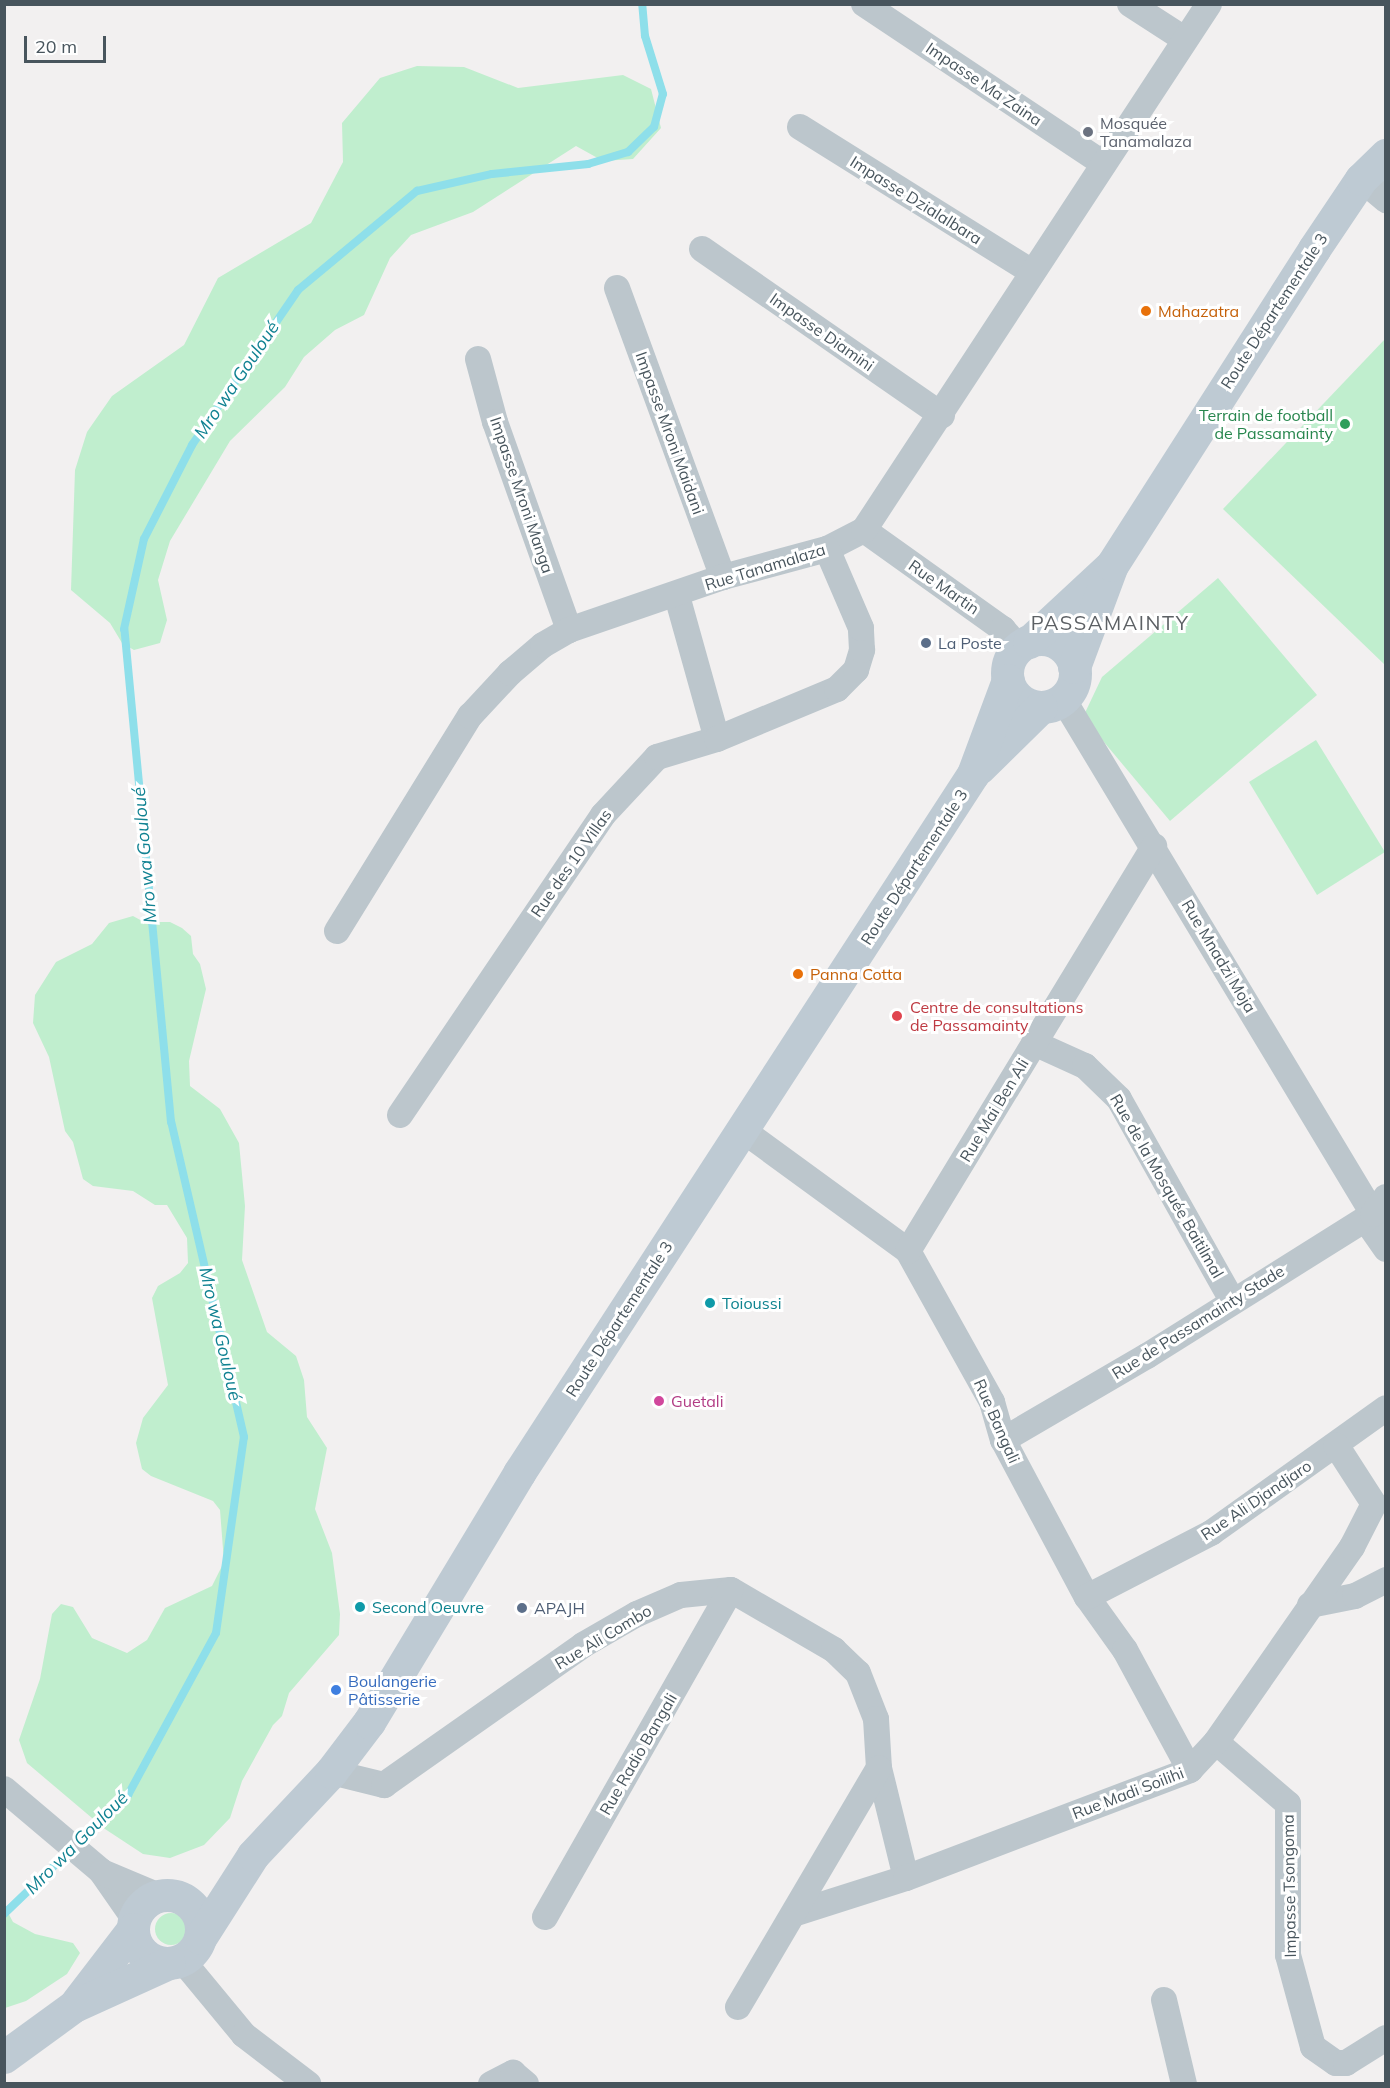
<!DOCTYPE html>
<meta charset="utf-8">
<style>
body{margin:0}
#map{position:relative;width:1390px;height:2088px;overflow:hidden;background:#f2f0f0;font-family:Mulish,sans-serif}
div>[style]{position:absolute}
.green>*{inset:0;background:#c0eece}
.round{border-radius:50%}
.stream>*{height:8px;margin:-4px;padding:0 4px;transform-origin:4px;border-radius:4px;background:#8edfea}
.minor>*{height:26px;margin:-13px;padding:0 13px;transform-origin:13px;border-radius:13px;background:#bcc6cc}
.secondary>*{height:33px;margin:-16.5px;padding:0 16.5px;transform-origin:16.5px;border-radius:16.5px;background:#becad3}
.secondary>.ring{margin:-16.5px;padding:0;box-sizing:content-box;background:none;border:33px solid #becad3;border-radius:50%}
.dots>*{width:16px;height:16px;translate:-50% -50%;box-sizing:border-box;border:3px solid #fff;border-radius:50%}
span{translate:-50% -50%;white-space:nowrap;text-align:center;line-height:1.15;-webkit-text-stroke:6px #fff;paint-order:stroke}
.street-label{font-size:16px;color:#48555d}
.worship-label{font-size:16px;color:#5b616d}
.left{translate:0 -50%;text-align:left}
.food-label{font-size:16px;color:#c56008}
.leisure-label{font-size:16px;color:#27864d}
.right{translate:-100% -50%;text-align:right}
.service-label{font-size:16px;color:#4e5e75}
.health-label{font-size:16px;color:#be3a42}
.culture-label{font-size:16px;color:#0d838f}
.hotel-label{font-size:16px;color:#b23c85}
.shop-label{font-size:16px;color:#366cbe}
.water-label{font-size:18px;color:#108292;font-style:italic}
.quarter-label{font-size:20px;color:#5d6165;letter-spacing:1.5px}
.frame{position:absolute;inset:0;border:6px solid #48555d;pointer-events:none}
.scale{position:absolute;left:24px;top:36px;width:82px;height:27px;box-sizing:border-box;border:3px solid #48555d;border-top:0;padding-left:8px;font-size:18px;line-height:21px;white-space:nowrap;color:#48555d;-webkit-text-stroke:4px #fff;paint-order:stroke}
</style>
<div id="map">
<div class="green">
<div style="clip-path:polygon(417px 66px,464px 67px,518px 88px,623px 75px,651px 89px,661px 128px,633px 159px,603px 161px,576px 146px,473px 212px,411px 235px,390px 258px,364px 315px,335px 330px,304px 357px,285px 387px,230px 441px,170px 541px,158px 580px,167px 620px,160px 643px,134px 650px,122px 643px,110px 623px,71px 590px,75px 470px,87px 432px,112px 396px,184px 345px,218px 278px,311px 223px,343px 162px,342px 123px,380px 78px)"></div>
<div style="clip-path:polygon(1385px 339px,1385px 665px,1223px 509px)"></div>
<div style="clip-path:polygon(1218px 578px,1317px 695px,1170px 821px,1083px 717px,1102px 677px)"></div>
<div style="clip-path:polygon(1316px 740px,1385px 852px,1317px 895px,1249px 782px)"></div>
<div style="clip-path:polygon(133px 916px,144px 922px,170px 922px,182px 928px,191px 936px,193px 954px,200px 964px,206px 989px,189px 1061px,190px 1086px,220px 1109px,239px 1143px,245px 1206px,242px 1260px,267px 1332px,296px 1356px,304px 1380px,307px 1417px,327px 1448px,315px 1509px,332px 1553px,340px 1614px,339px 1635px,289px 1693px,282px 1716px,273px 1725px,242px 1781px,230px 1818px,204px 1845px,170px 1858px,143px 1854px,105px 1829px,27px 1763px,19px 1740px,40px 1679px,52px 1614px,61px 1604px,73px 1607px,92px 1638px,127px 1653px,147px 1640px,165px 1608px,212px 1586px,224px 1562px,220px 1510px,213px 1501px,151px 1476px,142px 1469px,136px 1443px,143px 1418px,168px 1385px,152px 1298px,158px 1286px,180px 1273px,188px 1263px,187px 1238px,167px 1205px,155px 1205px,133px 1191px,93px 1186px,83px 1179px,73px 1142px,65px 1131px,49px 1057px,33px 1023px,35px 995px,56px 962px,92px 944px,109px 923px)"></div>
<div style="clip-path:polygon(5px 1907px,13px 1922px,35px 1934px,73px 1943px,80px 1953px,67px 1974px,26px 2001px,5px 2008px)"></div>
<div class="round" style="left:155px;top:1913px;width:32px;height:32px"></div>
</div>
<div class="stream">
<div style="left:4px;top:1914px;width:172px;rotate:-43.8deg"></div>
<div style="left:128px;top:1795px;width:184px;rotate:-61.5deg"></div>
<div style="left:216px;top:1633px;width:198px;rotate:-81.9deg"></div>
<div style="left:244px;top:1437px;width:323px;rotate:-103deg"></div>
<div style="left:171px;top:1122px;width:495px;rotate:-95.4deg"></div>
<div style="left:124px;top:629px;width:92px;rotate:-77.5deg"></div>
<div style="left:144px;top:539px;width:106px;rotate:-62.9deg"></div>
<div style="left:192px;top:445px;width:188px;rotate:-55.6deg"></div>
<div style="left:298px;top:290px;width:155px;rotate:-39.8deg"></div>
<div style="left:417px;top:191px;width:77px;rotate:-12.8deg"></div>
<div style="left:492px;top:174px;width:97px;rotate:-5.9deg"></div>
<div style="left:588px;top:164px;width:42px;rotate:-16.7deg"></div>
<div style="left:628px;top:152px;width:36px;rotate:-44deg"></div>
<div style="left:654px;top:127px;width:34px;rotate:-75deg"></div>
<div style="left:663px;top:94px;width:61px;rotate:-107.2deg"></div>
<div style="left:645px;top:36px;width:32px;rotate:-95deg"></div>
</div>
<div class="minor">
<div style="left:864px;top:4px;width:288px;rotate:33.7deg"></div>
<div style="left:1130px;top:4px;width:64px;rotate:32.9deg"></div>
<div style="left:800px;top:127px;width:274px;rotate:32deg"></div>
<div style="left:1361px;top:179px;width:33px;rotate:40deg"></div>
<div style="left:702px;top:249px;width:292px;rotate:34.7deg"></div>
<div style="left:617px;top:288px;width:308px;rotate:69.9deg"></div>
<div style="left:478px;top:359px;width:65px;rotate:74.9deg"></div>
<div style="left:495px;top:422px;width:221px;rotate:70.4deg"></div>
<div style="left:864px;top:530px;width:171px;rotate:35.5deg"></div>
<div style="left:1003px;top:629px;width:25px;rotate:50deg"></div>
<div style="left:677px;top:596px;width:148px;rotate:74.4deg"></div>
<div style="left:1063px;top:699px;width:601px;rotate:58.95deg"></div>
<div style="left:1373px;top:1214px;width:12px;rotate:104deg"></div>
<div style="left:1370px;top:1226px;width:28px;rotate:55deg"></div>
<div style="left:337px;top:931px;width:253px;rotate:-58.3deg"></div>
<div style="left:470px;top:716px;width:59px;rotate:-47.1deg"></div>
<div style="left:510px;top:673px;width:43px;rotate:-40.3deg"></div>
<div style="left:543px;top:645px;width:30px;rotate:-30deg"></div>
<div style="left:569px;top:630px;width:163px;rotate:-19deg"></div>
<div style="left:723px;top:577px;width:108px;rotate:-15.1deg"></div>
<div style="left:827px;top:549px;width:42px;rotate:-27.2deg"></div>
<div style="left:864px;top:530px;width:629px;rotate:-56.74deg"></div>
<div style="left:1034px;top:1043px;width:56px;rotate:24.3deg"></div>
<div style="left:1085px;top:1066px;width:47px;rotate:44.1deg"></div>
<div style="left:1119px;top:1099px;width:231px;rotate:60.7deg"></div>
<div style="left:400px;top:1115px;width:362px;rotate:-55.9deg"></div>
<div style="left:603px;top:815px;width:79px;rotate:-47deg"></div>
<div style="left:657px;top:757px;width:63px;rotate:-16.7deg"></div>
<div style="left:717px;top:739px;width:130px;rotate:-22.6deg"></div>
<div style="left:837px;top:689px;width:27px;rotate:-45deg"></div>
<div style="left:856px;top:670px;width:21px;rotate:-73deg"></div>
<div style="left:862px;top:650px;width:22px;rotate:-93deg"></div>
<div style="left:861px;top:628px;width:86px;rotate:-113.3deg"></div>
<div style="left:741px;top:1129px;width:207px;rotate:36.1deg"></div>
<div style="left:908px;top:1251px;width:173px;rotate:60.9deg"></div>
<div style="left:992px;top:1402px;width:40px;rotate:74deg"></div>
<div style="left:1003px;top:1440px;width:178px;rotate:61.9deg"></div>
<div style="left:1087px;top:1597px;width:65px;rotate:54.4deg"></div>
<div style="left:1125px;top:1650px;width:136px;rotate:61.6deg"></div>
<div style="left:908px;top:1251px;width:474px;rotate:-58.7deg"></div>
<div style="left:1003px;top:1440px;width:167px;rotate:-30.3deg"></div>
<div style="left:1147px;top:1356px;width:267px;rotate:-32.1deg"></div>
<div style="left:1373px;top:1214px;width:21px;rotate:-53deg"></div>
<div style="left:1087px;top:1597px;width:140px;rotate:-27.3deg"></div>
<div style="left:1211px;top:1533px;width:215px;rotate:-35.5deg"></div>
<div style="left:1310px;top:1605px;width:46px;rotate:-11.3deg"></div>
<div style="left:1355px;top:1596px;width:35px;rotate:-27deg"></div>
<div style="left:1216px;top:1742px;width:95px;rotate:40.7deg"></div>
<div style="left:1288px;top:1804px;width:151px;rotate:90deg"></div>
<div style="left:1288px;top:1955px;width:95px;rotate:74.8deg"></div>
<div style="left:1313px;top:2047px;width:28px;rotate:35deg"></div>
<div style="left:1336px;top:2063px;width:10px"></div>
<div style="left:1346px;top:2063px;width:47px;rotate:-32deg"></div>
<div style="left:331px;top:1772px;width:55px;rotate:13.8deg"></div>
<div style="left:384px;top:1785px;width:243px;rotate:-35.1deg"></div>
<div style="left:583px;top:1645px;width:62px;rotate:-29.9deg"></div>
<div style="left:637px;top:1614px;width:48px;rotate:-23.4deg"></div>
<div style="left:681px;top:1595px;width:50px;rotate:-5.7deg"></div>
<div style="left:731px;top:1590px;width:119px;rotate:30.2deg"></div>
<div style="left:834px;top:1650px;width:33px;rotate:44deg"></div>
<div style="left:858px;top:1673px;width:49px;rotate:68.6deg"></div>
<div style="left:876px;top:1719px;width:49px;rotate:86.5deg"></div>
<div style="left:879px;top:1768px;width:113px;rotate:76.2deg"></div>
<div style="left:4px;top:1789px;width:127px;rotate:40.2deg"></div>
<div style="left:101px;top:1871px;width:60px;rotate:55.2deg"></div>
<div style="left:102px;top:1872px;width:62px;rotate:22.8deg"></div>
<div style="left:796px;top:1913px;width:115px;rotate:-17.7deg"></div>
<div style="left:906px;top:1878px;width:304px;rotate:-20.8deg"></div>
<div style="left:1190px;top:1770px;width:38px;rotate:-47deg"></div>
<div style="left:1216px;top:1742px;width:238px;rotate:-55.1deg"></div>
<div style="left:1352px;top:1547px;width:48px;rotate:-62.9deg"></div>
<div style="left:1374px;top:1504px;width:70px;rotate:-122.8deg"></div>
<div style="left:545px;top:1917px;width:376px;rotate:-60.4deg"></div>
<div style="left:182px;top:1960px;width:97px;rotate:50.4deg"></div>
<div style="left:244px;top:2035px;width:81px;rotate:37.4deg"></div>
<div style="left:1164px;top:2000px;width:86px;rotate:76.6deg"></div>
<div style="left:738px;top:2007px;width:277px;rotate:-59.5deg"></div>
<div style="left:491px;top:2084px;width:25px;rotate:-27deg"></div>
<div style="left:513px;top:2073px;width:17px;rotate:40deg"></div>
</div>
<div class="secondary">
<div class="ring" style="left:1007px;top:639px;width:35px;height:35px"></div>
<div style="left:1029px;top:642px;width:109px;rotate:-42.8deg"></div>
<div style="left:1074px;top:667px;width:109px;rotate:-69.6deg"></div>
<div style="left:1112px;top:565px;width:375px;rotate:-57.4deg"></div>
<div style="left:1314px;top:249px;width:84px;rotate:-56.1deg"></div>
<div style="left:1361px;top:179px;width:35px;rotate:-44deg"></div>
<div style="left:979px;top:768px;width:87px;rotate:-44.5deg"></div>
<div class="ring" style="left:133px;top:1895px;width:35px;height:35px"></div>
<div style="left:200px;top:1938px;width:98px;rotate:-57.4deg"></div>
<div style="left:253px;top:1855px;width:114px;rotate:-46.8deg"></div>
<div style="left:331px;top:1772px;width:63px;rotate:-52.8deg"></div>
<div style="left:369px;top:1722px;width:291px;rotate:-58.9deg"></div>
<div style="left:519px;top:1473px;width:833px;rotate:-57deg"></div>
<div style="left:973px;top:774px;width:100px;rotate:-69.6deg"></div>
<div style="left:77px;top:2002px;width:92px;rotate:-52.5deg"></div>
<div style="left:4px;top:2057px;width:87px;rotate:-36.1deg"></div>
<div style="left:74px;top:2006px;width:104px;rotate:-24.4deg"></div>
</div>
<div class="dots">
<div style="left:1088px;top:132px;background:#6b7280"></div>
<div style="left:1146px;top:311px;background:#e8710a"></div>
<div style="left:1345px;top:424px;background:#2e9e5b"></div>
<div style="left:926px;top:643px;background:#5c6f8a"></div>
<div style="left:798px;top:974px;background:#e8710a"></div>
<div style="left:897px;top:1016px;background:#e0444e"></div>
<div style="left:710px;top:1303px;background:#0f9aa8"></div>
<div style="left:659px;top:1401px;background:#d1479c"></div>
<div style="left:360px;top:1607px;background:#0f9aa8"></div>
<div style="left:522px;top:1608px;background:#5c6f8a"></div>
<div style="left:336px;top:1690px;background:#3f7fe0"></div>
</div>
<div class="street-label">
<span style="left:984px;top:84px;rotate:34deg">Impasse Ma Zaina</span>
<span style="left:916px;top:200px;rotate:32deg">Impasse Dzialalbara</span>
<span style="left:1274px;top:311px;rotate:-57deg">Route Départementale 3</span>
<span style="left:822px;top:332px;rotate:35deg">Impasse Diamini</span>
<span style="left:670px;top:433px;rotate:70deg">Impasse Mroni Maidani</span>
<span style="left:522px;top:495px;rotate:71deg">Impasse Mroni Manga</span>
<span style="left:765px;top:567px;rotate:-17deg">Rue Tanamalaza</span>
<span style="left:944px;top:587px;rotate:35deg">Rue Martin</span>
<span style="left:571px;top:863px;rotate:-55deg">Rue des 10 Villas</span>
<span style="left:914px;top:867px;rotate:-57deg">Route Départementale 3</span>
<span style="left:1219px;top:956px;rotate:59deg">Rue Mnadzi Moja</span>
<span style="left:994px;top:1110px;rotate:-59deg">Rue Mai Ben Ali</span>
<span style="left:1167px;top:1186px;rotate:60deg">Rue de la Mosquée Baitilmal</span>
<span style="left:619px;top:1319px;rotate:-57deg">Route Départementale 3</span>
<span style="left:1198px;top:1322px;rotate:-32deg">Rue de Passamainty Stade</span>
<span style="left:997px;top:1421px;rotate:66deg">Rue Bangali</span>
<span style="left:1256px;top:1500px;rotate:-34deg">Rue Ali Djandjaro</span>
<span style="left:603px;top:1637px;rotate:-31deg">Rue Ali Combo</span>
<span style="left:638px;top:1754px;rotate:-60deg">Rue Radio Bangali</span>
<span style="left:1128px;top:1793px;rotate:-21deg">Rue Madi Soilihi</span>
<span style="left:1289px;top:1886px;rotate:-91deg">Impasse Tsongoma</span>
</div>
<div class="worship-label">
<span class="left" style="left:1100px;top:132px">Mosquée<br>Tanamalaza</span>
</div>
<div class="food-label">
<span class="left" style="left:1158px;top:311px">Mahazatra</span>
<span class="left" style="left:810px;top:974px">Panna Cotta</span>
</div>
<div class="leisure-label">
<span class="right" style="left:1333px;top:424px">Terrain de football<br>de Passamainty</span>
</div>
<div class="service-label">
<span class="left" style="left:938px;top:643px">La Poste</span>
<span class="left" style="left:534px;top:1608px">APAJH</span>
</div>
<div class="health-label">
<span class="left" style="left:910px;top:1016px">Centre de consultations<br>de Passamainty</span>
</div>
<div class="culture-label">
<span class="left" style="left:722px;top:1303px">Toioussi</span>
<span class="left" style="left:372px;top:1607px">Second Oeuvre</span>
</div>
<div class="hotel-label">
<span class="left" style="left:671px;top:1401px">Guetali</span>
</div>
<div class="shop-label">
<span class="left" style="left:348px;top:1690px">Boulangerie<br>Pâtisserie</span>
</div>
<div class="water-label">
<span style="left:237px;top:380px;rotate:-56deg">Mro wa Gouloué</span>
<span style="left:145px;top:855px;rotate:-95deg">Mro wa Gouloué</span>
<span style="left:220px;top:1334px;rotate:77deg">Mro wa Gouloué</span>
<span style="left:77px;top:1843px;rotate:-45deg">Mro wa Gouloué</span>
</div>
<div class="quarter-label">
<span style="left:1110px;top:622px">PASSAMAINTY</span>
</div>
<div class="frame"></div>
<div class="scale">20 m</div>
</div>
